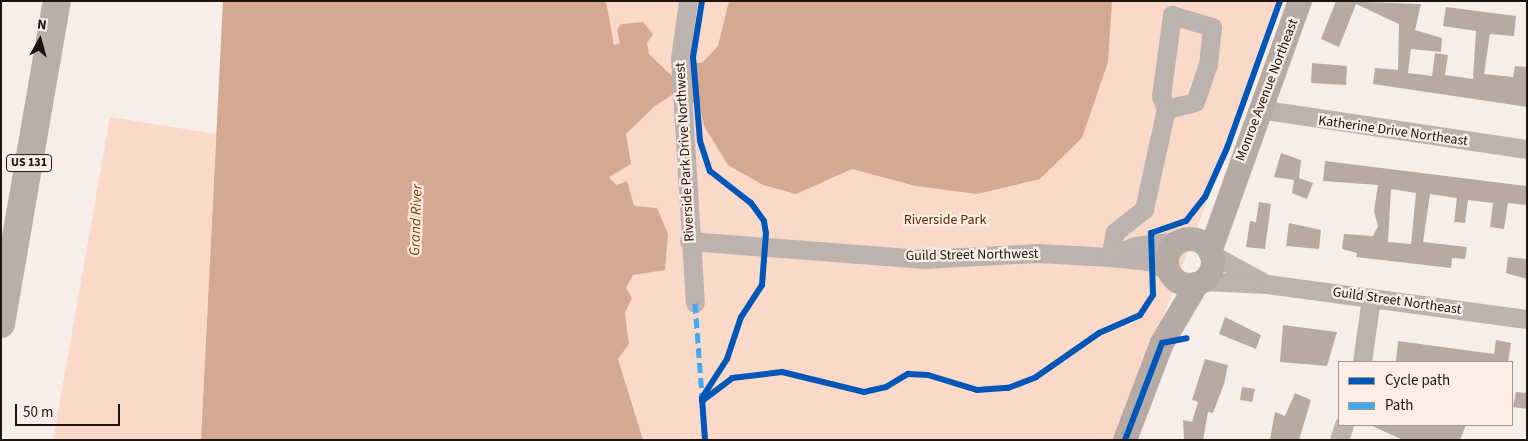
<!DOCTYPE html>
<style>
body{margin:0}
#map{position:relative;width:1528px;height:441px;overflow:hidden;background:#f7eeea;font-family:"Source Sans 3",sans-serif}
div>[style]{position:absolute}
.green>*{inset:0;background:#fbd9c8}
.water>*{inset:0;background:#d5a891}
.building>*{inset:0;background:#b8a9a1}
.minor>*{height:19px;margin:-9.5px;padding:0 9.5px;transform-origin:9.5px;border-radius:9.5px;background:#bcb2ae}
.major>*{height:24px;margin:-12px;padding:0 12px;transform-origin:12px;border-radius:12px;background:#b5aaa4}
.major>.ring{margin:-12px;padding:0;box-sizing:content-box;background:none;border:24px solid #b5aaa4;border-radius:50%}
.highway>*{height:28px;margin:-14px;padding:0 14px;transform-origin:14px;border-radius:14px;background:#baaea9}
.quiet>*{height:5px;margin-top:-2.5px;transform-origin:0;background:repeating-linear-gradient(90deg,#3fa9f5 0 10px,transparent 0 15px)}
.cycleway>*{height:6px;margin:-3px;padding:0 3px;transform-origin:3px;border-radius:3px;background:#0057b8}
span{translate:-50% -50%;white-space:nowrap;text-align:center;line-height:1.15;-webkit-text-stroke:4.5px #fcede5;paint-order:stroke}
.shield-label span{padding:1px 4px;background:#fcede5;border:1px solid;border-radius:4px;-webkit-text-stroke-width:0}
.shield-label{font-size:12px;color:#1c140f;font-weight:700}
.street-label{font-size:14px;color:#1c140f}
.park-label{font-size:14px;color:#5f2701}
.water-label{font-size:15px;color:#823701;font-style:italic}
.frame{position:absolute;inset:0;border:2px solid #1c140f;pointer-events:none}
.legend{position:absolute;left:1338px;top:361px;width:175px;height:65px;box-sizing:border-box;background:#fcede5;border:1px solid #a2968f;margin:0;padding:6px 9px;list-style:none;font-size:15px;color:#1c140f}
.legend li{display:flex;align-items:center;gap:10px;height:25px}
.legend b{width:25px;border:1px solid #a2968f}
.north{position:absolute;left:15px;top:15px;width:50px;height:50px;-webkit-text-stroke:4px #fcede5;paint-order:stroke;rotate:7deg;font-size:14px;font-weight:700;line-height:20px;text-align:center;color:#1c140f}
.north::after{content:'';display:block;margin:auto;width:18px;height:22px;background:#1c140f;clip-path:polygon(50% 0,100% 100%,50% 72%,0 100%)}
.scale{position:absolute;left:15px;top:404px;width:105px;height:22px;box-sizing:border-box;border:2px solid #1c140f;border-top:0;padding-left:6px;font-size:15px;line-height:18px;white-space:nowrap;color:#1c140f;-webkit-text-stroke:4px #fcede5;paint-order:stroke}
</style>
<div id="map">
<div class="green">
<div style="clip-path:polygon(606px 1px,1284px 1px,1116px 440px,643px 440px,618px 359px,629px 344px,625px 313px,632px 298px,626px 288px,633px 274px,634px 206px,609px 177px,626px 134px,655px 106px,647px 43px,621px 34px,620px 44px,614px 45px)"></div>
<div style="clip-path:polygon(110px 117px,216px 134px,201px 440px,53px 440px)"></div>
</div>
<div class="water">
<div style="clip-path:polygon(223px 1px,606px 1px,614px 45px,620px 43px,617px 30px,621px 24px,643px 22px,653px 34px,647px 43px,649px 54px,671px 75px,689px 72px,689px 63px,702px 63px,718px 46px,729px 1px,1112px 1px,1108px 62px,1082px 138px,1040px 179px,977px 194px,916px 186px,852px 169px,796px 194px,763px 185px,728px 165px,704px 126px,699px 103px,691px 103px,689px 94px,672px 95px,655px 106px,626px 134px,631px 164px,609px 177px,616px 185px,627px 181px,634px 206px,657px 208px,668px 234px,665px 270px,633px 275px,626px 288px,632px 298px,625px 313px,629px 344px,618px 359px,643px 440px,201px 440px)"></div>
</div>
<div class="building">
<div style="clip-path:polygon(1336px 1px,1421px 4px,1415px 30px,1442px 38px,1441px 52px,1411px 49px,1408px 73px,1432px 76px,1435px 53px,1448px 55px,1445px 75px,1473px 79px,1476px 31px,1443px 26px,1446px 7px,1516px 16px,1514px 36px,1490px 34px,1484px 74px,1513px 77px,1515px 66px,1527px 67px,1527px 107px,1373px 84px,1375px 68px,1398px 70px,1399px 24px,1356px 4px,1339px 47px,1321px 39px)"></div>
<div style="clip-path:polygon(1312px 63px,1347px 66px,1346px 85px,1311px 83px)"></div>
<div style="clip-path:polygon(1281px 153px,1301px 160px,1299px 178px,1313px 183px,1307px 199px,1292px 193px,1294px 180px,1274px 177px)"></div>
<div style="clip-path:polygon(evenodd,1325px 161px,1527px 186px,1527px 205px,1508px 203px,1504px 229px,1490px 227px,1493px 203px,1468px 200px,1465px 223px,1454px 222px,1457px 198px,1430px 194px,1423px 242px,1467px 247px,1465px 259px,1452px 258px,1451px 268px,1356px 257px,1357px 253px,1342px 249px,1344px 234px,1373px 236px,1378px 226px,1374px 211px,1378px 185px,1323px 181px,1325px 161px,1391px 189px,1416px 193px,1411px 244px,1388px 242px,1391px 189px)"></div>
<div style="clip-path:polygon(1259px 202px,1271px 204px,1265px 249px,1246px 247px,1250px 221px,1256px 222px)"></div>
<div style="clip-path:polygon(1289px 223px,1321px 230px,1319px 249px,1286px 246px)"></div>
<div style="clip-path:polygon(1508px 257px,1527px 259px,1527px 279px,1506px 273px)"></div>
<div style="clip-path:polygon(1225px 317px,1261px 335px,1256px 349px,1219px 334px)"></div>
<div style="clip-path:polygon(1283px 325px,1337px 332px,1327px 366px,1280px 362px)"></div>
<div style="clip-path:polygon(1496px 340px,1511px 343px,1508px 362px,1396px 361px,1398px 341px,1494px 354px)"></div>
<div style="clip-path:polygon(1205px 359px,1228px 365px,1224px 384px,1213px 413px,1208px 412px,1203px 440px,1184px 440px,1183px 420px,1192px 422px,1198px 402px,1192px 400px)"></div>
<div style="clip-path:polygon(1242px 387px,1255px 389px,1252px 402px,1240px 400px)"></div>
<div style="clip-path:polygon(1516px 392px,1527px 393px,1527px 409px,1513px 407px)"></div>
<div style="clip-path:polygon(1295px 393px,1311px 400px,1299px 440px,1270px 440px,1275px 412px,1285px 416px)"></div>
<div style="clip-path:polygon(1370px 425px,1466px 425px,1460px 440px,1403px 440px)"></div>
</div>
<div class="minor">
<div style="left:688px;top:1px;width:59px;rotate:97.9deg"></div>
<div style="left:680px;top:59px;width:244px;rotate:86.5deg"></div>
<div style="left:1172px;top:15px;width:42px;rotate:16.7deg"></div>
<div style="left:1212px;top:27px;width:37px;rotate:96deg"></div>
<div style="left:1208px;top:64px;width:40px;rotate:108.9deg"></div>
<div style="left:1195px;top:102px;width:30px;rotate:166deg"></div>
<div style="left:1166px;top:109px;width:14px;rotate:-111deg"></div>
<div style="left:1161px;top:96px;width:82px;rotate:-82.3deg"></div>
<div style="left:1259px;top:109px;width:271px;rotate:8.5deg"></div>
<div style="left:689px;top:241px;width:236px;rotate:4.4deg"></div>
<div style="left:924px;top:259px;width:114px;rotate:-3deg"></div>
<div style="left:1038px;top:253px;width:72px;rotate:3.2deg"></div>
<div style="left:1110px;top:257px;width:40px;rotate:5.7deg"></div>
<div style="left:1150px;top:261px;width:21px;rotate:29deg"></div>
<div style="left:1211px;top:254px;width:57px;rotate:28.4deg"></div>
<div style="left:1114px;top:255px;width:23px;rotate:-23deg"></div>
<div style="left:1135px;top:246px;width:44px;rotate:-6.5deg"></div>
<div style="left:1110px;top:257px;width:25px;rotate:-79deg"></div>
<div style="left:1115px;top:232px;width:37px;rotate:-38deg"></div>
<div style="left:1144px;top:209px;width:102px;rotate:-77.6deg"></div>
<div style="left:1203px;top:281px;width:64px;rotate:2.7deg"></div>
<div style="left:1267px;top:284px;width:262px;rotate:7.7deg"></div>
<div style="left:1362px;top:362px;width:65px;rotate:-82deg"></div>
<div style="left:1339px;top:440px;width:16px;rotate:-72deg"></div>
</div>
<div class="major">
<div class="ring" style="left:1167px;top:239px;width:22px;height:22px"></div>
<div style="left:1210px;top:252px;width:267px;rotate:-70.3deg"></div>
<div style="left:1125px;top:440px;width:104px;rotate:-69.1deg"></div>
<div style="left:1162px;top:343px;width:69px;rotate:-59.3deg"></div>
</div>
<div class="highway">
<div style="left:1px;top:324px;width:328px;rotate:-80.2deg"></div>
</div>
<div class="quiet">
<div style="left:695px;top:303px;width:93px;rotate:85.7deg"></div>
</div>
<div class="cycleway">
<div style="left:702px;top:1px;width:57px;rotate:99.1deg"></div>
<div style="left:693px;top:57px;width:84px;rotate:85.2deg"></div>
<div style="left:700px;top:141px;width:32px;rotate:72deg"></div>
<div style="left:710px;top:171px;width:52px;rotate:38deg"></div>
<div style="left:751px;top:203px;width:22px;rotate:54deg"></div>
<div style="left:764px;top:221px;width:12px;rotate:81deg"></div>
<div style="left:766px;top:233px;width:52px;rotate:94.4deg"></div>
<div style="left:762px;top:285px;width:38px;rotate:123deg"></div>
<div style="left:741px;top:317px;width:44px;rotate:108.4deg"></div>
<div style="left:727px;top:359px;width:46px;rotate:122.7deg"></div>
<div style="left:702px;top:398px;width:42px;rotate:85.9deg"></div>
<div style="left:702px;top:401px;width:38px;rotate:-37deg"></div>
<div style="left:732px;top:378px;width:50px;rotate:-6.8deg"></div>
<div style="left:782px;top:372px;width:84px;rotate:13.7deg"></div>
<div style="left:864px;top:392px;width:23px;rotate:-13deg"></div>
<div style="left:886px;top:387px;width:26px;rotate:-31deg"></div>
<div style="left:908px;top:374px;width:20px;rotate:3deg"></div>
<div style="left:928px;top:375px;width:51px;rotate:17deg"></div>
<div style="left:977px;top:390px;width:31px;rotate:-4deg"></div>
<div style="left:1008px;top:388px;width:30px;rotate:-21deg"></div>
<div style="left:1036px;top:377px;width:77px;rotate:-34.9deg"></div>
<div style="left:1099px;top:333px;width:45px;rotate:-23.7deg"></div>
<div style="left:1140px;top:315px;width:24px;rotate:-57deg"></div>
<div style="left:1153px;top:295px;width:62px;rotate:-91.8deg"></div>
<div style="left:1151px;top:233px;width:37px;rotate:-19deg"></div>
<div style="left:1186px;top:221px;width:31px;rotate:-52deg"></div>
<div style="left:1205px;top:197px;width:54px;rotate:-65.8deg"></div>
<div style="left:1227px;top:148px;width:156px;rotate:-70.2deg"></div>
<div style="left:1125px;top:440px;width:104px;rotate:-69.1deg"></div>
<div style="left:1162px;top:343px;width:25px;rotate:-11deg"></div>
</div>
<div class="shield-label">
<span style="left:29px;top:163px">US 131</span>
</div>
<div class="street-label">
<span style="left:1267px;top:90px;rotate:-69deg">Monroe Avenue Northeast</span>
<span style="left:1393px;top:131px;rotate:8deg">Katherine Drive Northeast</span>
<span style="left:685px;top:152px;rotate:-93deg">Riverside Park Drive Northwest</span>
<span style="left:972px;top:255px;rotate:-1deg">Guild Street Northwest</span>
<span style="left:1397px;top:301px;rotate:8deg">Guild Street Northeast</span>
</div>
<div class="park-label">
<span style="left:945px;top:220px">Riverside Park</span>
</div>
<div class="water-label">
<span style="left:416px;top:220px;rotate:-88deg">Grand River</span>
</div>
<div class="frame"></div>
<ul class="legend">
<li><b style="height:6px;background:#0057b8"></b>Cycle path</li>
<li><b style="height:6px;background:#3fa9f5"></b>Path</li>
</ul>
<div class="north">N</div>
<div class="scale">50 m</div>
</div>
